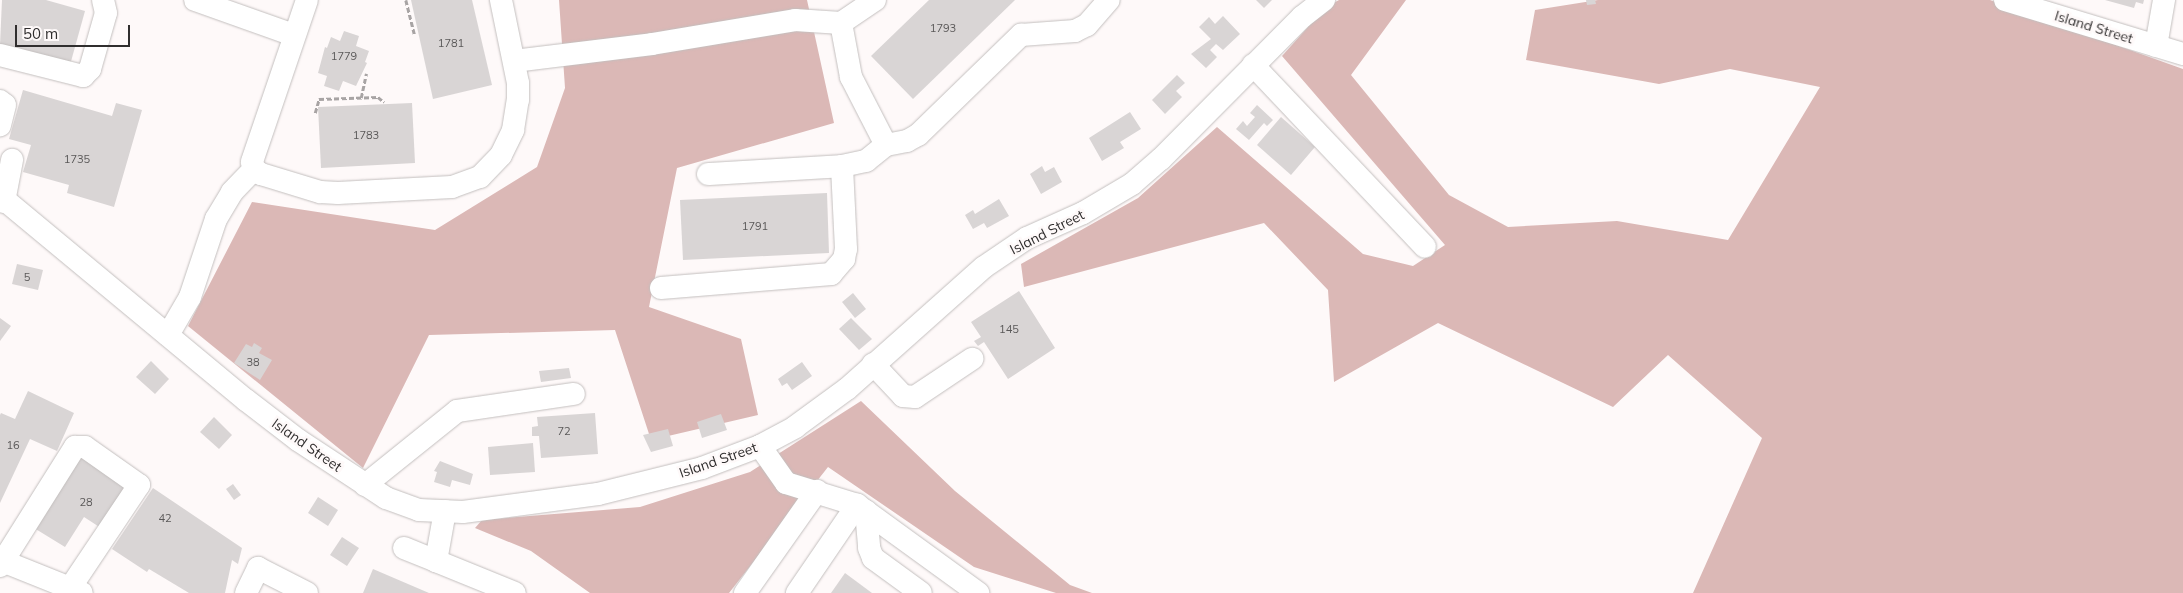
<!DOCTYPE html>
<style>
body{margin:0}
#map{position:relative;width:2183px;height:593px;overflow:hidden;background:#fef9f9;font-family:Mulish,sans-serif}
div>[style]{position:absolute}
.forest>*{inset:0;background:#dbb8b6}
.building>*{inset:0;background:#d9d5d5}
.path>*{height:2.5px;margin-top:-1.25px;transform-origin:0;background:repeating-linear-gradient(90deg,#a8a4a4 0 5px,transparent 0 7.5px)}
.roads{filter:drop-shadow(0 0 1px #c3bfbe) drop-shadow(0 0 1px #c3bfbe)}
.minor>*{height:22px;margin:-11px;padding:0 11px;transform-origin:11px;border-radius:11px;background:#fff}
span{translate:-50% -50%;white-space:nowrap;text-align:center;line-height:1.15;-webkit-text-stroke:5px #fef9f9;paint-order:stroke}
.number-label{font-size:11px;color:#5a5858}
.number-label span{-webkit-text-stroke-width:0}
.street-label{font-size:14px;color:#302e2e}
.scale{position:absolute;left:15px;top:25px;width:115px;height:22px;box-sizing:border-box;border:2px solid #302e2e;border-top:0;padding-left:6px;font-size:15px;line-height:18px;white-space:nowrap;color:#302e2e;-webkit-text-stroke:4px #fef9f9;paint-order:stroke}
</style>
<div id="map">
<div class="forest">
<div style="clip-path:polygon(559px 0,807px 0,834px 123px,677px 168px,649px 307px,741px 339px,758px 415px,651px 440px,615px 330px,429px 335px,363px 468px,188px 326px,252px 202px,435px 230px,537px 167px,565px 88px)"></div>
<div style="clip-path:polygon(1339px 0,1406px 0,1351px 75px,1449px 195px,1508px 227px,1617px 221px,1728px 240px,1820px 87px,1730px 69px,1659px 84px,1526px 60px,1535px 10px,1598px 0,1990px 0,2183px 69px,2183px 593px,1693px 593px,1762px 438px,1668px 355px,1613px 407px,1438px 323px,1334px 382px,1328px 290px,1264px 223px,1024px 287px,1021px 264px,1138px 198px,1217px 127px,1363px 254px,1413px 266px,1445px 245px,1282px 56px,1325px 8px)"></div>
<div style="clip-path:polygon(861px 401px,955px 491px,1070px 585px,1092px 593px,1056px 593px,974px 567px,828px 467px,729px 593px,590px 593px,531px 551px,475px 528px,482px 520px,640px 507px,750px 472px)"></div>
</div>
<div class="building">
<div style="clip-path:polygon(2px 0,46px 0,85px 11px,70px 65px,0 45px)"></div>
<div style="clip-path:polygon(411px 0,472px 0,492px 85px,433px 99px)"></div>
<div style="clip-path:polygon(929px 0,1015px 0,913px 99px,871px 56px)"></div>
<div style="clip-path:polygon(1256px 0,1272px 0,1264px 8px)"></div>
<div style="clip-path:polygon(1586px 0,1595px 0,1596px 4px,1587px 5px)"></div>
<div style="clip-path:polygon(2105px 0,2144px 0,2143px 4px,2136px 2px,2134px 8px)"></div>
<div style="clip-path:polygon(1223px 16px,1240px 34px,1223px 50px,1216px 44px,1210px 50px,1217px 57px,1206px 68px,1191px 54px,1211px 39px,1199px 27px,1209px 17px,1215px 24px)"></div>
<div style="clip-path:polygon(344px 31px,359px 36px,356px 46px,369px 51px,365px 62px,367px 63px,356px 86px,343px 81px,339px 91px,324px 86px,327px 76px,318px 73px,325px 47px,327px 48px,331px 37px,340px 41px)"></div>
<div style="clip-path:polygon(1177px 75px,1185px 83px,1176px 91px,1182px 97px,1165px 114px,1152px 100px)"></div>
<div style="clip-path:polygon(23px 90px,112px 116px,116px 103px,142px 110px,114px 207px,67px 193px,69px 185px,23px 172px,31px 145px,9px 139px)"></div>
<div style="clip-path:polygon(412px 103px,415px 163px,321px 168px,318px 107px)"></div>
<div style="clip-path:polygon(1257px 105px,1273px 120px,1267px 126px,1264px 123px,1249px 140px,1236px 129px,1243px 121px,1247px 126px,1255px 117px,1250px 113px)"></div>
<div style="clip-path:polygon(1130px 112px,1141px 129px,1120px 142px,1124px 148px,1102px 161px,1089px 138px)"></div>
<div style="clip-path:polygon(1281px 117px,1315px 147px,1291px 175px,1257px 145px)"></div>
<div style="clip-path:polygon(1042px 166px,1045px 172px,1054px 167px,1062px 182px,1041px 194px,1030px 174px)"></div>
<div style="clip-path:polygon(827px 193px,829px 253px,683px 260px,680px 200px)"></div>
<div style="clip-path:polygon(999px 199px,1009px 216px,987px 228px,984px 223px,973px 229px,965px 215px,973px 210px,975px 214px)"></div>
<div style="clip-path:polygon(17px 264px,43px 270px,38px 290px,12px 284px)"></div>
<div style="clip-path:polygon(1019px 291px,1055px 348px,1008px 379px,984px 342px,978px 346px,974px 341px,981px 337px,971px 322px)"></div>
<div style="clip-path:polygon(853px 293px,866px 309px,855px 318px,842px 302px)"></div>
<div style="clip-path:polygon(0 318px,11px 326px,0 341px)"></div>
<div style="clip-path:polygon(851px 318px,872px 339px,859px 350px,839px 329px)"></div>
<div style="clip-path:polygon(254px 343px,262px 348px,259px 353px,272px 360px,260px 380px,234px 363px,246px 344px,252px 347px)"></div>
<div style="clip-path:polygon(151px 361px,169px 379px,155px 394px,136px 377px)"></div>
<div style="clip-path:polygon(802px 362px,812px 376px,792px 390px,787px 383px,782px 386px,778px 379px)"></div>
<div style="clip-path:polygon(569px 368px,571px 378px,541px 382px,539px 371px)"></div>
<div style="clip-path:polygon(28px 391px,74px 413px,57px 451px,30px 439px,0 503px,0 415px,1px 413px,15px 419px)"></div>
<div style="clip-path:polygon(595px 413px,598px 454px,541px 458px,539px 436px,532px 436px,532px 427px,538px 426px,537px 417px)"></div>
<div style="clip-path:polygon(721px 414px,727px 430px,702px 438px,697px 422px)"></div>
<div style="clip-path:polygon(214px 417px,232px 435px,219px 449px,200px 432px)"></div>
<div style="clip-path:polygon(668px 429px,673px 446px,651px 452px,643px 435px)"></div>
<div style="clip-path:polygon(533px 443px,535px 472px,490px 475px,488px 447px)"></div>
<div style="clip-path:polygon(80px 455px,131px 487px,104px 530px,84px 517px,65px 547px,34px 528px)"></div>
<div style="clip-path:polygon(440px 461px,473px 474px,470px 485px,452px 480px,450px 487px,434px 482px,437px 472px,434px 471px)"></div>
<div style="clip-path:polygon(233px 484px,241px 495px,234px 500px,226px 489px)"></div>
<div style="clip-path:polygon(153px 488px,242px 548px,238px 564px,232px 560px,225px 593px,189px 593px,149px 569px,147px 572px,112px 549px)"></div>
<div style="clip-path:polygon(318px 497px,338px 510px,328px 526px,308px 513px)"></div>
<div style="clip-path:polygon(342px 537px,359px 548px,347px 566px,330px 555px)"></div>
<div style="clip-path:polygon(373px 569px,429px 593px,363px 593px)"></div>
<div style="clip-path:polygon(845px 573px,872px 593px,831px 593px)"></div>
</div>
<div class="path">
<div style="left:406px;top:0;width:37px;rotate:76deg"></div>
<div style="left:361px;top:98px;width:25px;rotate:-78deg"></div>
<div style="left:315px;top:113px;width:15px;rotate:-74deg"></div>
<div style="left:319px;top:99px;width:59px;rotate:-1.9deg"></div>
<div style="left:378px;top:97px;width:8px;rotate:40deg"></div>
</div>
<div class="roads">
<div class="minor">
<div style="left:195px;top:0;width:105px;rotate:19.5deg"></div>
<div style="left:307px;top:0;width:171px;rotate:108.8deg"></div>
<div style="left:252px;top:162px;width:7px;rotate:74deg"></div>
<div style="left:254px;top:169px;width:9px;rotate:36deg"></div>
<div style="left:261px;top:174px;width:62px;rotate:17deg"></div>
<div style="left:320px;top:192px;width:18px;rotate:3deg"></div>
<div style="left:338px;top:193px;width:114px;rotate:-3deg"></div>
<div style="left:452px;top:187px;width:30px;rotate:-20deg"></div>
<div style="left:480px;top:177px;width:30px;rotate:-46deg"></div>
<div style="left:501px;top:155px;width:28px;rotate:-64deg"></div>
<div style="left:513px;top:130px;width:30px;rotate:-81deg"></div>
<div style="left:518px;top:100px;width:17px;rotate:-90deg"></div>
<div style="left:518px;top:83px;width:85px;rotate:-101.6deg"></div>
<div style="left:2005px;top:0;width:186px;rotate:16.9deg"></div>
<div style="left:841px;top:23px;width:41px;rotate:-34.1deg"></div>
<div style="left:2156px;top:46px;width:47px;rotate:-80.1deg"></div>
<div style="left:0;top:55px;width:86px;rotate:14.2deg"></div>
<div style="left:83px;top:76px;width:10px;rotate:-45deg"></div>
<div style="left:90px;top:69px;width:58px;rotate:-74.1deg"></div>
<div style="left:106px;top:13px;width:13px;rotate:-103deg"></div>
<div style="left:514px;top:61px;width:139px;rotate:-7deg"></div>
<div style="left:652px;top:44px;width:145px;rotate:-9.5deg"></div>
<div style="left:795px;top:20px;width:46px;rotate:3.7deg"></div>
<div style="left:841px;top:23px;width:55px;rotate:79.5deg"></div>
<div style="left:851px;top:77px;width:76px;rotate:62.8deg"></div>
<div style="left:1253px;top:65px;width:250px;rotate:46.6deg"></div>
<div style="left:0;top:101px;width:6px;rotate:39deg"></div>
<div style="left:5px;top:105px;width:21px;rotate:104deg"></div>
<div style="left:708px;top:174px;width:134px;rotate:-3.4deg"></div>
<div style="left:0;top:196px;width:320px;rotate:39.7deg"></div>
<div style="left:246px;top:400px;width:66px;rotate:37.6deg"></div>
<div style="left:298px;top:440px;width:105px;rotate:33.4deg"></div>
<div style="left:386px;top:498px;width:35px;rotate:20deg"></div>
<div style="left:419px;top:510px;width:44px;rotate:2.6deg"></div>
<div style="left:463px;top:512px;width:136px;rotate:-7.6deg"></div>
<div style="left:598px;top:494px;width:107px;rotate:-14deg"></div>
<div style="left:702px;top:468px;width:62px;rotate:-20.8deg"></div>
<div style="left:760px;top:446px;width:40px;rotate:-28deg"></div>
<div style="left:795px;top:427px;width:64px;rotate:-36.2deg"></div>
<div style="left:847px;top:389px;width:183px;rotate:-41.7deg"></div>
<div style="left:984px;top:267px;width:52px;rotate:-34deg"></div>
<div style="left:1027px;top:238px;width:61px;rotate:-24.1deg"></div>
<div style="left:1083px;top:213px;width:57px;rotate:-30.6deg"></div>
<div style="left:1132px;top:184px;width:38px;rotate:-41deg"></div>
<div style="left:1161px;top:159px;width:200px;rotate:-45.2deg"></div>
<div style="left:1302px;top:17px;width:28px;rotate:-38deg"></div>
<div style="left:4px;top:202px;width:43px;rotate:-79.2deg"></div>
<div style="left:661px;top:288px;width:171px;rotate:-4.7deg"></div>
<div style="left:831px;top:274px;width:20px;rotate:-49deg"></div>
<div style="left:844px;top:259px;width:10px;rotate:-79deg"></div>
<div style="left:846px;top:249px;width:83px;rotate:-92.8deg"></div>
<div style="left:842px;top:166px;width:25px;rotate:-12deg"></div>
<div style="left:866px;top:161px;width:26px;rotate:-39deg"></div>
<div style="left:886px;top:145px;width:21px;rotate:-11deg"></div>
<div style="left:907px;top:141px;width:13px;rotate:-29deg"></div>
<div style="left:918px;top:135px;width:144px;rotate:-44.2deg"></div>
<div style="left:1021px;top:35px;width:54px;rotate:-4.2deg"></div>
<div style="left:1075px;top:31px;width:13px;rotate:-27deg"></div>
<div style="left:1087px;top:25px;width:33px;rotate:-49deg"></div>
<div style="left:168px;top:335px;width:44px;rotate:-59.9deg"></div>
<div style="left:190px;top:297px;width:82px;rotate:-71.6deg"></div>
<div style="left:216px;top:219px;width:31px;rotate:-59deg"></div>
<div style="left:232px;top:192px;width:32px;rotate:-46deg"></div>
<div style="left:873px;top:364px;width:44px;rotate:46.8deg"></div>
<div style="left:903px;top:396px;width:12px;rotate:5deg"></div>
<div style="left:915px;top:397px;width:69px;rotate:-33.7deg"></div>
<div style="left:760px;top:446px;width:45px;rotate:54.9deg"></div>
<div style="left:786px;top:483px;width:74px;rotate:17.2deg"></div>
<div style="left:857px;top:505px;width:150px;rotate:36deg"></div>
<div style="left:365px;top:485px;width:118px;rotate:-38.8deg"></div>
<div style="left:457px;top:411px;width:118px;rotate:-8.3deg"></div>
<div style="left:445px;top:511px;width:51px;rotate:100.2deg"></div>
<div style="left:436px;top:561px;width:85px;rotate:22.1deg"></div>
<div style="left:866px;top:511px;width:37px;rotate:85deg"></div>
<div style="left:869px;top:548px;width:11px;rotate:68deg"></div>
<div style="left:873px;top:558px;width:59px;rotate:36.1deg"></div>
<div style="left:404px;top:548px;width:35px;rotate:22deg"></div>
<div style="left:0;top:560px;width:88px;rotate:21.9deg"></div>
<div style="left:0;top:566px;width:141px;rotate:-57.8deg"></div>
<div style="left:75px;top:447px;width:10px"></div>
<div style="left:85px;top:447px;width:66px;rotate:35.1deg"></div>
<div style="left:139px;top:485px;width:124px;rotate:123.8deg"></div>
<div style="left:246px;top:593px;width:28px;rotate:-64deg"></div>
<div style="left:258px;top:568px;width:55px;rotate:27deg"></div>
<div style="left:745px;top:593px;width:125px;rotate:-54.8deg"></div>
<div style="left:797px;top:593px;width:107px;rotate:-55.7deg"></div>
</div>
</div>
<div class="number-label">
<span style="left:943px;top:28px">1793</span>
<span style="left:451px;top:43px">1781</span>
<span style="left:344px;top:56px">1779</span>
<span style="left:366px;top:135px">1783</span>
<span style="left:77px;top:159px">1735</span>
<span style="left:755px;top:226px">1791</span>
<span style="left:27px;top:277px">5</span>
<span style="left:1009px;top:329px">145</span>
<span style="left:253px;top:362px">38</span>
<span style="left:564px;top:431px">72</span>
<span style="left:13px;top:445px">16</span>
<span style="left:86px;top:502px">28</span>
<span style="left:165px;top:518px">42</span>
</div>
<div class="street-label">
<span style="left:2094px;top:27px;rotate:17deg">Island Street</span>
<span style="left:1047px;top:232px;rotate:-27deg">Island Street</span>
<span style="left:307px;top:445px;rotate:35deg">Island Street</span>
<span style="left:718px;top:460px;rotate:-19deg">Island Street</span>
</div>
<div class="scale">50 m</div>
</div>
